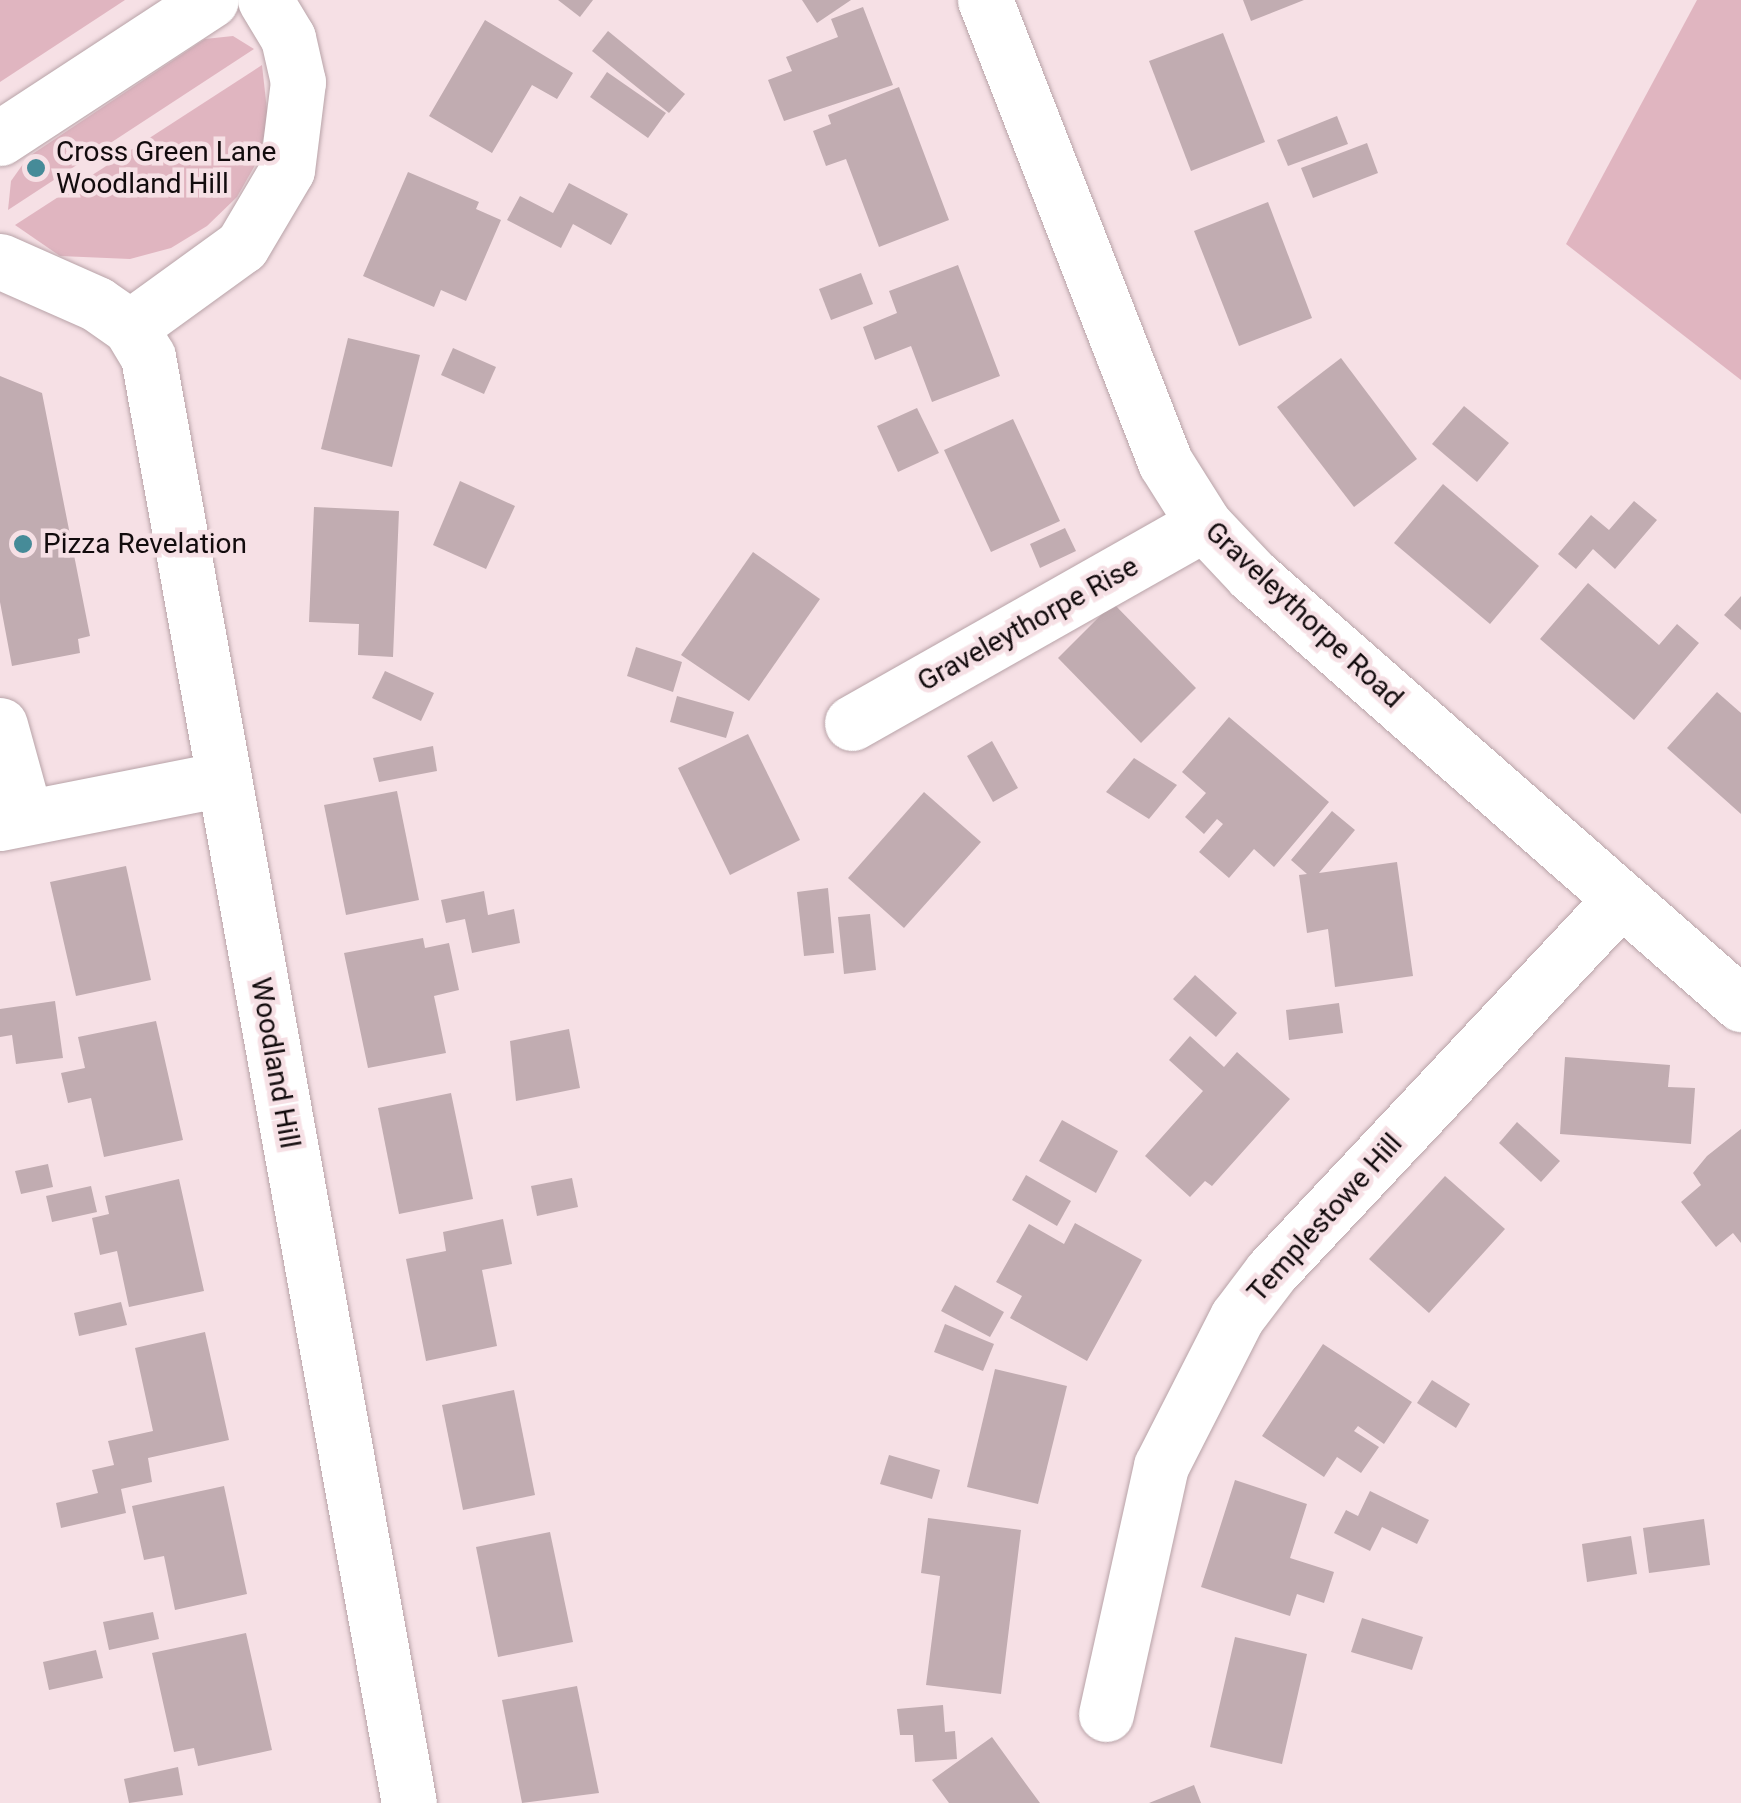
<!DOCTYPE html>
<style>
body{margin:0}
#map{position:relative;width:1741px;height:1803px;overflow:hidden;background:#f6e0e5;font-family:Roboto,sans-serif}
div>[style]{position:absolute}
.green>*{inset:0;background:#e0b5c0}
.building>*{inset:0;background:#c1acb1}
.roads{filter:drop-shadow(0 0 2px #b8a3a8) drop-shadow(0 0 2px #b8a3a8)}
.minor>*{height:55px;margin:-27.5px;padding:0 27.5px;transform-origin:27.5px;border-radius:27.5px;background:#fff}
.dots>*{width:28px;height:28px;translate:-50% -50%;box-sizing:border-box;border:5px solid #f6e0e5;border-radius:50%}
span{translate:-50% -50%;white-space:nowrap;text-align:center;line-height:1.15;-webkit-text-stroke:9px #f6e0e5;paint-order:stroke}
.poi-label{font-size:28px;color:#120b0d}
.left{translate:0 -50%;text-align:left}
.street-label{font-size:28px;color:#120b0d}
</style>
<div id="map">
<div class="green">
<div style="clip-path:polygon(0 0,125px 0,0 82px)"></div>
<div style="clip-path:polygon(1697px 0,1741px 0,1741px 380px,1566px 244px)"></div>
<div style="clip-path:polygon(233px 36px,254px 49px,8px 210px,11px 181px,28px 157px,205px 39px)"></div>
<div style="clip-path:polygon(262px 65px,268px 119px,258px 160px,237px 197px,207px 226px,171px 248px,130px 259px,60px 256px,15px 225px)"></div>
</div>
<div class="building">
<div style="clip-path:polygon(558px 0,593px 0,580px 17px)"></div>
<div style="clip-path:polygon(802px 0,851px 0,817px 23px)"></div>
<div style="clip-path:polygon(1243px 0,1304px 0,1251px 21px)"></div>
<div style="clip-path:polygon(863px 7px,893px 85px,784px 121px,768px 80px,792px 71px,786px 57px,838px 37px,831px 19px)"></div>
<div style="clip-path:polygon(485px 20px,573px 73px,557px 99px,532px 85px,492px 153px,429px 116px)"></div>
<div style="clip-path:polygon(608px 31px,685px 94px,669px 113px,592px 51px)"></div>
<div style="clip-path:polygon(1223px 33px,1265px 142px,1191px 171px,1149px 61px)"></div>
<div style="clip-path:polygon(607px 72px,666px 113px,648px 138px,590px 97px)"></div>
<div style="clip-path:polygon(899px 87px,949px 220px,879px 247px,846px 159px,826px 166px,813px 131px,831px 124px,828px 115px)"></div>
<div style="clip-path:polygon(1337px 116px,1348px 144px,1288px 166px,1277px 140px)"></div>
<div style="clip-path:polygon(1367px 143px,1378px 173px,1313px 198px,1301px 168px)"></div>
<div style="clip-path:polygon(408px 172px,479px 202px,476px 209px,501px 220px,466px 301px,441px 290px,434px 307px,363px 276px)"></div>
<div style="clip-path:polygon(569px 183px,628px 214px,611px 245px,573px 224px,561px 248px,507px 220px,520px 196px,553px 213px)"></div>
<div style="clip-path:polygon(1268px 202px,1312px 318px,1239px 346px,1194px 231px)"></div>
<div style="clip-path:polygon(958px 265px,1000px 376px,932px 402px,911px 346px,875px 360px,863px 327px,897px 313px,889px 291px)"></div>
<div style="clip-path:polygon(861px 273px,873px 304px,831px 320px,819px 289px)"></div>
<div style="clip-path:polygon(348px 338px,420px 355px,392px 467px,321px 449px)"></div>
<div style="clip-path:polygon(453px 348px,496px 367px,484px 394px,441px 375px)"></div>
<div style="clip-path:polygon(1341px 358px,1417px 459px,1354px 507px,1277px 407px)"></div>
<div style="clip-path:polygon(0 376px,42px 393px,90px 636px,78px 639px,80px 653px,12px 666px,0 602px)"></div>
<div style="clip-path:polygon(1464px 406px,1509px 443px,1477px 482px,1432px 444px)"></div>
<div style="clip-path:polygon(917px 408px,939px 453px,898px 472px,877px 426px)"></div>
<div style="clip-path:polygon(1013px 419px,1060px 521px,991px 552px,944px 450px)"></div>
<div style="clip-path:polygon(460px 481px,515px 506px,486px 569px,433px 545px)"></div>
<div style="clip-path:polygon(1443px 484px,1539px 566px,1490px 624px,1394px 543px)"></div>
<div style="clip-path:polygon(1634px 501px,1657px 520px,1615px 569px,1593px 549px,1576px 569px,1558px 554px,1591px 515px,1609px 530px)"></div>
<div style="clip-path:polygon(314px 507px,399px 511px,393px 657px,358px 655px,359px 624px,309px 622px)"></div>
<div style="clip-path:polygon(1065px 528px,1076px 551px,1040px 568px,1030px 544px)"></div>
<div style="clip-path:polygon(753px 552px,820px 599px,749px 701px,681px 655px)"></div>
<div style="clip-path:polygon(1588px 583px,1659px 645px,1677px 624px,1699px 643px,1634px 720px,1540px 639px)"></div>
<div style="clip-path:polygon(1741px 596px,1741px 630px,1724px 615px)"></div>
<div style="clip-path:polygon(1113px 603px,1196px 688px,1141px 743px,1058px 658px)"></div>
<div style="clip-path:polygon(636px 647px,682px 662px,673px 692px,627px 676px)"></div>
<div style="clip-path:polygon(385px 671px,434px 693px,421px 721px,372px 698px)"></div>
<div style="clip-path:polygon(1717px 692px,1741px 713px,1741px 814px,1667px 748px)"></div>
<div style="clip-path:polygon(677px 696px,734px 712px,726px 738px,670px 722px)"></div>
<div style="clip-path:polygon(1229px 717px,1329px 802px,1274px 867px,1254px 849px,1229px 878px,1199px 852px,1223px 824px,1217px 819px,1204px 834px,1185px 817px,1206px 793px,1182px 772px)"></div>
<div style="clip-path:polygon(748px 734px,800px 840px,730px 875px,678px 768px)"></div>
<div style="clip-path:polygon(992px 741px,1018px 788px,993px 802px,967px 756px)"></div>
<div style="clip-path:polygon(433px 746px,437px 771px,379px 782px,373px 758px)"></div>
<div style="clip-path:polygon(1134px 758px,1177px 785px,1149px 819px,1106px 792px)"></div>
<div style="clip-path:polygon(397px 791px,419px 900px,346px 915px,324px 805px)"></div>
<div style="clip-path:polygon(924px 792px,981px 842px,904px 928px,848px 878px)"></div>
<div style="clip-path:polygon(1332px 811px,1355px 830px,1319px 873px,1397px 862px,1413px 976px,1335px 987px,1328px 929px,1307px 933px,1299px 875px,1307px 874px,1291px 860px)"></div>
<div style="clip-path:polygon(126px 866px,151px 980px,76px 996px,50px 882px)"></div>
<div style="clip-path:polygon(828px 888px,834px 953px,804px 956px,797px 892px)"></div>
<div style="clip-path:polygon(484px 891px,488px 915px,514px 909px,520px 943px,472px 953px,465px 919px,446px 923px,441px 900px)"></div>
<div style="clip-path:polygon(870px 914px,876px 970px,844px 974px,838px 917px)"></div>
<div style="clip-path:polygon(423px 938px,425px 948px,449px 943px,459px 990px,434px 996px,446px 1053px,368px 1068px,344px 953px)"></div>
<div style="clip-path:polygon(1195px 975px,1237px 1013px,1216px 1037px,1173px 999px)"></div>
<div style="clip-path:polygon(55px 1001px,63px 1058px,16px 1064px,12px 1035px,0 1037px,0 1009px)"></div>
<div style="clip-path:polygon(1339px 1003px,1343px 1033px,1289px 1040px,1286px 1010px)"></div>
<div style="clip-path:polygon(156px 1021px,183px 1140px,104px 1157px,91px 1098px,68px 1103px,61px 1073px,85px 1068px,78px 1037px)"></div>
<div style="clip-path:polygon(569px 1029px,580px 1088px,516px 1101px,510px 1041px)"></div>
<div style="clip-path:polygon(1190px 1036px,1224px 1067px,1237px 1052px,1290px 1099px,1212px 1186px,1205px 1181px,1190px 1197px,1145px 1156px,1203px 1091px,1169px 1060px)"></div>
<div style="clip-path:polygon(1565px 1057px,1670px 1065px,1668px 1087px,1695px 1088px,1691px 1144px,1560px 1134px)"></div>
<div style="clip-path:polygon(451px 1093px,473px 1199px,399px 1214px,378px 1108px)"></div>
<div style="clip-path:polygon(1062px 1120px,1118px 1151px,1096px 1193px,1039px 1161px)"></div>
<div style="clip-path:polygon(1517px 1122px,1560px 1161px,1541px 1182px,1499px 1143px)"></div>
<div style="clip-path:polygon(1741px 1129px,1741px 1243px,1733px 1233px,1716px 1247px,1681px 1202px,1701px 1185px,1693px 1173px,1707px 1156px)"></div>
<div style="clip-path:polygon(48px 1164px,53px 1187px,21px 1194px,15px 1171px)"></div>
<div style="clip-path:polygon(1026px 1175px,1071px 1201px,1057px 1226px,1012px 1200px)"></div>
<div style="clip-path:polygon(1445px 1176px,1505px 1229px,1429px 1313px,1369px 1259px)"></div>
<div style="clip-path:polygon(572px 1178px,578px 1207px,537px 1216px,531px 1186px)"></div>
<div style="clip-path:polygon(179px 1179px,204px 1291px,129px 1307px,117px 1251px,100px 1255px,92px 1218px,109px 1214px,105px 1196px)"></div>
<div style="clip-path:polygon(91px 1186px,97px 1212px,52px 1222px,46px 1196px)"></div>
<div style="clip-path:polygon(503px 1219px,512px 1264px,482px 1270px,497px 1346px,426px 1361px,406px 1259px,446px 1251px,443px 1232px)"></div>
<div style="clip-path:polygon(1075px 1223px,1142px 1260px,1087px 1361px,1010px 1318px,1022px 1296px,996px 1282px,1029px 1224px,1064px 1244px)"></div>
<div style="clip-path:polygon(955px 1285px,1004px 1312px,990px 1337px,941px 1311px)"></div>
<div style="clip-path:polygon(121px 1302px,127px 1325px,79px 1336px,74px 1313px)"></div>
<div style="clip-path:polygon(945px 1324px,994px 1344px,983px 1371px,934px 1352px)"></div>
<div style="clip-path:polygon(205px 1332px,229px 1440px,148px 1458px,152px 1482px,121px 1489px,126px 1513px,61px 1528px,56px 1503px,98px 1493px,92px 1470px,114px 1465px,108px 1441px,153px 1431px,135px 1348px)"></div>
<div style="clip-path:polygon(1323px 1344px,1412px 1402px,1384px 1444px,1358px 1426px,1354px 1431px,1379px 1447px,1361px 1473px,1337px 1457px,1324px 1477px,1262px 1436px)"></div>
<div style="clip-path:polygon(995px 1369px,1067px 1386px,1038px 1504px,967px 1487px)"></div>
<div style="clip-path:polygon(1432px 1380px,1470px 1404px,1456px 1428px,1417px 1403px)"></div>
<div style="clip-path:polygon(514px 1390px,535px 1495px,463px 1510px,442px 1405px)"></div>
<div style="clip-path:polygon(889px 1455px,940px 1470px,932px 1499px,880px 1484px)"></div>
<div style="clip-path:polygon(1235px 1480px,1307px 1504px,1290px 1558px,1334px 1572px,1324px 1603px,1297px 1594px,1290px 1616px,1201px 1587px)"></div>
<div style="clip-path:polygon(224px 1486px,247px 1594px,175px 1610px,164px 1556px,144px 1560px,132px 1506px)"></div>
<div style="clip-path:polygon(1370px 1491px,1429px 1520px,1417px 1544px,1382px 1527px,1370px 1551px,1334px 1533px,1346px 1510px,1358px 1516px)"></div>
<div style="clip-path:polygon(928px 1518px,1021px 1530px,1001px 1694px,926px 1685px,940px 1576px,921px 1573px)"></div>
<div style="clip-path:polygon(1704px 1519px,1710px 1565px,1649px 1573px,1643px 1528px)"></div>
<div style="clip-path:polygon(550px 1532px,573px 1642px,498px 1657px,476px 1547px)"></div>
<div style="clip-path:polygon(1631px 1536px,1637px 1574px,1587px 1582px,1582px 1544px)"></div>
<div style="clip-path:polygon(153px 1612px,159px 1639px,109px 1650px,103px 1622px)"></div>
<div style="clip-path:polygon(1362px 1618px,1423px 1637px,1412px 1670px,1351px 1652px)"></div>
<div style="clip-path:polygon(246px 1633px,272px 1750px,198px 1766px,194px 1748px,174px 1752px,152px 1653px)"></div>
<div style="clip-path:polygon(1235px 1637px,1307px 1654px,1282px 1764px,1210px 1747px)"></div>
<div style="clip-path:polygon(96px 1650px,103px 1678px,49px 1690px,43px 1662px)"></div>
<div style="clip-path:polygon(577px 1686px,599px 1793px,522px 1803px,502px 1700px)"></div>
<div style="clip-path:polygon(943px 1705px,945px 1732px,955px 1731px,957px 1759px,915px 1762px,913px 1735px,900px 1735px,897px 1709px)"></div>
<div style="clip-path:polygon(992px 1737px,1026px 1784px,1040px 1803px,949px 1803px,932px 1780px)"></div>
<div style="clip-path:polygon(178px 1767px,183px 1795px,129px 1803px,124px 1779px)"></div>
<div style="clip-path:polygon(1194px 1785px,1201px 1803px,1149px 1803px)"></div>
</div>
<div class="roads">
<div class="minor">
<div style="left:985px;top:0;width:496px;rotate:68.7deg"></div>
<div style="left:1165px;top:462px;width:73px;rotate:57.8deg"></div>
<div style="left:1204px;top:524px;width:70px;rotate:46.7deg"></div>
<div style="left:1252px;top:575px;width:651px;rotate:41.26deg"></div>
<div style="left:0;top:138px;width:252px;rotate:-33.2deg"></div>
<div style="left:0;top:261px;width:106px;rotate:23.9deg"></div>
<div style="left:97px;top:304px;width:40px;rotate:34.9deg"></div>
<div style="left:130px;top:327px;width:35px;rotate:59deg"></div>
<div style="left:148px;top:357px;width:1469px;rotate:79.77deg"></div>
<div style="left:130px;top:327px;width:138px;rotate:-35.9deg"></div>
<div style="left:242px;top:246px;width:88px;rotate:-59.4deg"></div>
<div style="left:287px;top:170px;width:89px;rotate:-82.9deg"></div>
<div style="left:298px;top:82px;width:45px;rotate:-102.8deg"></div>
<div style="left:288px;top:38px;width:44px;rotate:-121.2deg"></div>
<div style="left:852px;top:723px;width:404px;rotate:-29.5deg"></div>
<div style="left:0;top:725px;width:94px;rotate:74.6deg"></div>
<div style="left:0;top:823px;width:227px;rotate:-11.2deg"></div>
<div style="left:1106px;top:1714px;width:254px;rotate:-77.5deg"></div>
<div style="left:1161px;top:1466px;width:167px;rotate:-63deg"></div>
<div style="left:1237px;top:1317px;width:56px;rotate:-52.9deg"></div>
<div style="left:1271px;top:1272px;width:511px;rotate:-46.82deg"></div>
</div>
</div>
<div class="dots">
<div style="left:36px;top:168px;background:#468b98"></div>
<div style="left:23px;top:544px;background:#468b98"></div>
</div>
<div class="poi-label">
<span class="left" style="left:56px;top:168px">Cross Green Lane<br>Woodland Hill</span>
<span class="left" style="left:43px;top:544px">Pizza Revelation</span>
</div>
<div class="street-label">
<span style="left:1304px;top:615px;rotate:43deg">Graveleythorpe Road</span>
<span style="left:1028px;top:624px;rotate:-29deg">Graveleythorpe Rise</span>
<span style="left:275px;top:1063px;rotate:80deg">Woodland Hill</span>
<span style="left:1325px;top:1218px;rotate:-48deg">Templestowe Hill</span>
</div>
</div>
